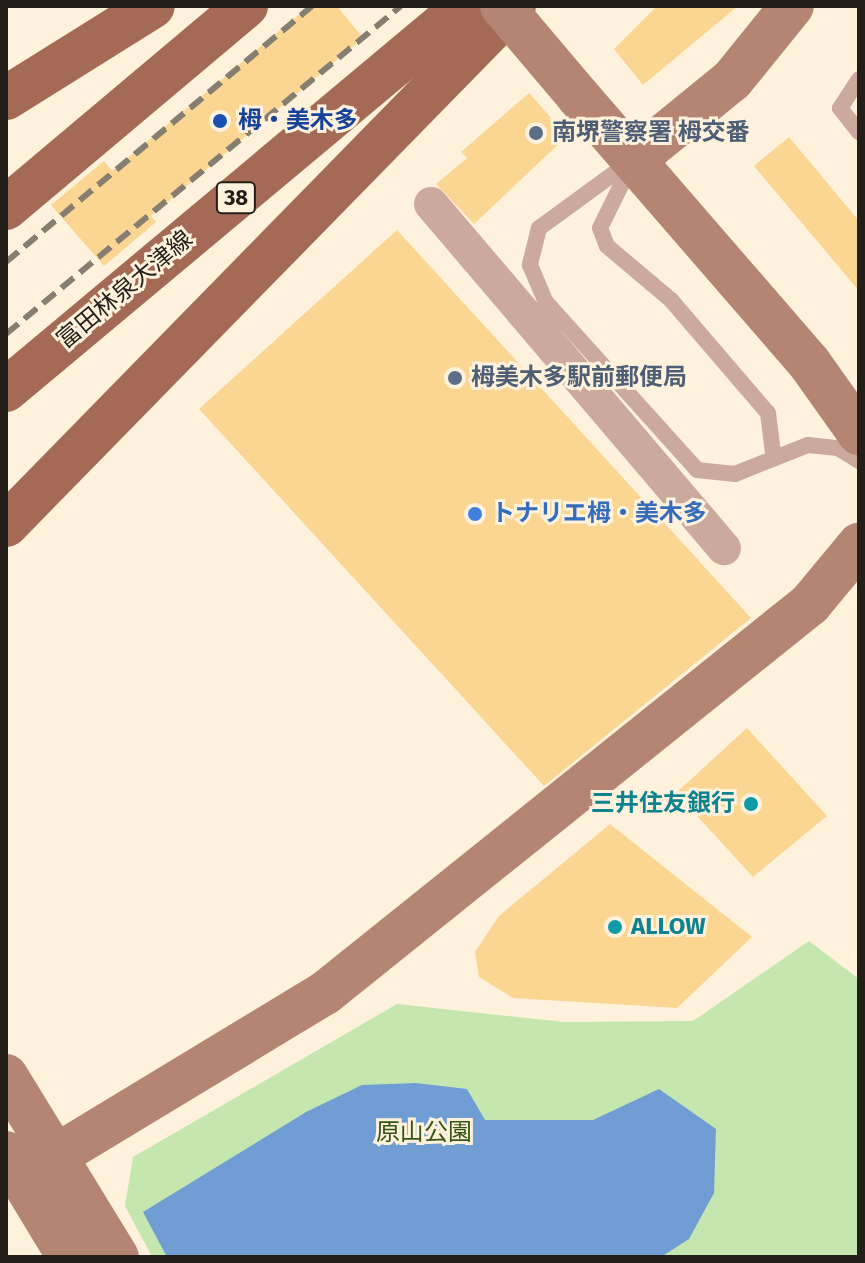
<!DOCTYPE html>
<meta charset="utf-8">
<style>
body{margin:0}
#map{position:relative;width:865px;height:1263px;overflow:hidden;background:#fef2dd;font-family:"Fira Sans","Noto Sans JP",sans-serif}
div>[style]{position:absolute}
.green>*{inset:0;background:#c6e6b0}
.water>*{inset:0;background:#709ed4}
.building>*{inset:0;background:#fbd592}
.lane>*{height:16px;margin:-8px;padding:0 8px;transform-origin:8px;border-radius:8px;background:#cba99d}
.street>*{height:34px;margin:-17px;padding:0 17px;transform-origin:17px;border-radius:17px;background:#cba99d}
.secondary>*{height:44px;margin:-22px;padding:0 22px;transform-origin:22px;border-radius:22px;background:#b58574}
.primary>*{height:44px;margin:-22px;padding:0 22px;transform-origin:22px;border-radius:22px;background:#a46a55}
.rail>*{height:6px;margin-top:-3px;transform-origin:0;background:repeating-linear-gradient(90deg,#867e71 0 16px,transparent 0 24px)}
.secondary-bridge>*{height:44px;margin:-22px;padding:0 22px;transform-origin:22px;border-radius:22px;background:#b58574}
.dots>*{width:22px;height:22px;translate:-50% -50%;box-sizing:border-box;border:4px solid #fef2dd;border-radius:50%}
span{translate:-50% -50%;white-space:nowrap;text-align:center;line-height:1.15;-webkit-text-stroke:6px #fef2dd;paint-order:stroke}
.shield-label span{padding:2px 6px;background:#fef2dd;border:2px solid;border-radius:6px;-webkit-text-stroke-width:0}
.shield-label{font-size:22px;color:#231f18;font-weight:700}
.transit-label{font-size:24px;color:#164399;font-weight:700}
.left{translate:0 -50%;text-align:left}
.service-label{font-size:24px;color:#4e5e75;font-weight:700}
.street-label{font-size:24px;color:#231f18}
.shop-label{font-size:24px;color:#366cbe;font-weight:700}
.culture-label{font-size:24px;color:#0d838f;font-weight:700}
.right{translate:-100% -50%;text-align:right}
.park-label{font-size:24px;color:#345514}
.frame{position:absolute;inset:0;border:8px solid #231f18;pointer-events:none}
</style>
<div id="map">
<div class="green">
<div style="clip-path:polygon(809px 941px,859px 979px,859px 1257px,152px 1257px,125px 1206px,133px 1157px,397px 1004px,564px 1022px,693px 1021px)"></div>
</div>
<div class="water">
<div style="clip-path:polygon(416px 1083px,467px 1089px,485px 1120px,593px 1120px,659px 1089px,716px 1129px,714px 1193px,689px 1239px,661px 1257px,167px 1257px,143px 1212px,306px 1112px,362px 1085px)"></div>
</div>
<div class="building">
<div style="clip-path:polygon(309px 6px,337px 6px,363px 38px,151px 216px,156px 222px,104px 266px,51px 205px,104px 161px,112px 171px)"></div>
<div style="clip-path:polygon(657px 6px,738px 6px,643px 85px,614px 49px)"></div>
<div style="clip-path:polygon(529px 93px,567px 136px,474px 224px,436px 184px,467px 158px,461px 152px)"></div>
<div style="clip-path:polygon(789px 137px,859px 221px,859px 291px,754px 166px)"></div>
<div style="clip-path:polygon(397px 230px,751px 618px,544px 786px,199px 409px)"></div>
<div style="clip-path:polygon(747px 728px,827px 816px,753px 877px,676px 793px)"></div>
<div style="clip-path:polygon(610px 824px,752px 937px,677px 1008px,513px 998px,479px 977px,475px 952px,499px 916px)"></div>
</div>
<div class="lane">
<div style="left:859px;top:79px;width:35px;rotate:123deg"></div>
<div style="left:840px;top:108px;width:31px;rotate:52deg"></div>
<div style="left:631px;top:161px;width:114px;rotate:143.9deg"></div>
<div style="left:539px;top:228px;width:38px;rotate:104deg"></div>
<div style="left:530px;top:265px;width:39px;rotate:67deg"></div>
<div style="left:545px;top:301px;width:227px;rotate:48deg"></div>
<div style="left:697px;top:470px;width:38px;rotate:6deg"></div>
<div style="left:735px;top:474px;width:79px;rotate:-21.7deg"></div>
<div style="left:808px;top:445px;width:30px;rotate:6deg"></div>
<div style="left:838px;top:448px;width:25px;rotate:32deg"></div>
<div style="left:632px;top:163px;width:72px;rotate:116.2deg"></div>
<div style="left:600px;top:228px;width:19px;rotate:69deg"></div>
<div style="left:607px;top:246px;width:84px;rotate:40.2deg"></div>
<div style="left:671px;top:300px;width:149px;rotate:49.4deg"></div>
<div style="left:768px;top:413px;width:40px;rotate:82.9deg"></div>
</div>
<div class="street">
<div style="left:431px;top:204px;width:452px;rotate:49.6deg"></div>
</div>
<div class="secondary">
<div style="left:578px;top:96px;width:354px;rotate:49.1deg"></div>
<div style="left:810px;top:364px;width:85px;rotate:54.6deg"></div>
<div style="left:635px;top:159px;width:125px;rotate:-39.2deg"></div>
<div style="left:732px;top:80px;width:95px;rotate:-51deg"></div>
<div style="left:6px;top:1076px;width:212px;rotate:58.5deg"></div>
<div style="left:6px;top:1153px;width:122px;rotate:58.8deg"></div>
<div style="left:21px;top:1177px;width:355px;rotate:-31.2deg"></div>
<div style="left:325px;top:993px;width:622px;rotate:-38.73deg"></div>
<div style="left:810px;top:604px;width:77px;rotate:-50.3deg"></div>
</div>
<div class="primary">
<div style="left:6px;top:98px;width:173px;rotate:-32deg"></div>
<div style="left:6px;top:208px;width:314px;rotate:-40.1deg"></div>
<div style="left:6px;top:390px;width:598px;rotate:-39.92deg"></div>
<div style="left:6px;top:525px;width:726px;rotate:-45.61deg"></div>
</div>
<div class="rail">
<div style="left:6px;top:262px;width:399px;rotate:-39.9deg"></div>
<div style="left:6px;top:334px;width:513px;rotate:-39.71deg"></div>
</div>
<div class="secondary-bridge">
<div style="left:502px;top:6px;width:118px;rotate:49.8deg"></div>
</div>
<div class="dots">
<div style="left:220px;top:121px;background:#1a4fb4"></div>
<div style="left:536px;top:133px;background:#5c6f8a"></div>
<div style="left:455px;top:378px;background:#5c6f8a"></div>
<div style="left:475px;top:514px;background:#3f7fe0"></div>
<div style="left:751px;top:804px;background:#0f9aa8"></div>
<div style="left:615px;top:927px;background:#0f9aa8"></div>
</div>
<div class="shield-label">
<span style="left:236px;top:198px">38</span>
</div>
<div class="transit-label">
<span class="left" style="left:238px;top:121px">栂・美木多</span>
</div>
<div class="service-label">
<span class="left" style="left:552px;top:133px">南堺警察署 栂交番</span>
<span class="left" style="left:471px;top:378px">栂美木多駅前郵便局</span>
</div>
<div class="street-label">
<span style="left:125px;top:290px;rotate:-40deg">富田林泉大津線</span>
</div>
<div class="shop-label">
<span class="left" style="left:491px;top:514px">トナリエ栂・美木多</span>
</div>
<div class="culture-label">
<span class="right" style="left:735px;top:804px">三井住友銀行</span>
<span class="left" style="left:631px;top:927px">ALLOW</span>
</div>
<div class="park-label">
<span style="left:424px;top:1133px">原山公園</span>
</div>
<div class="frame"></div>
</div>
